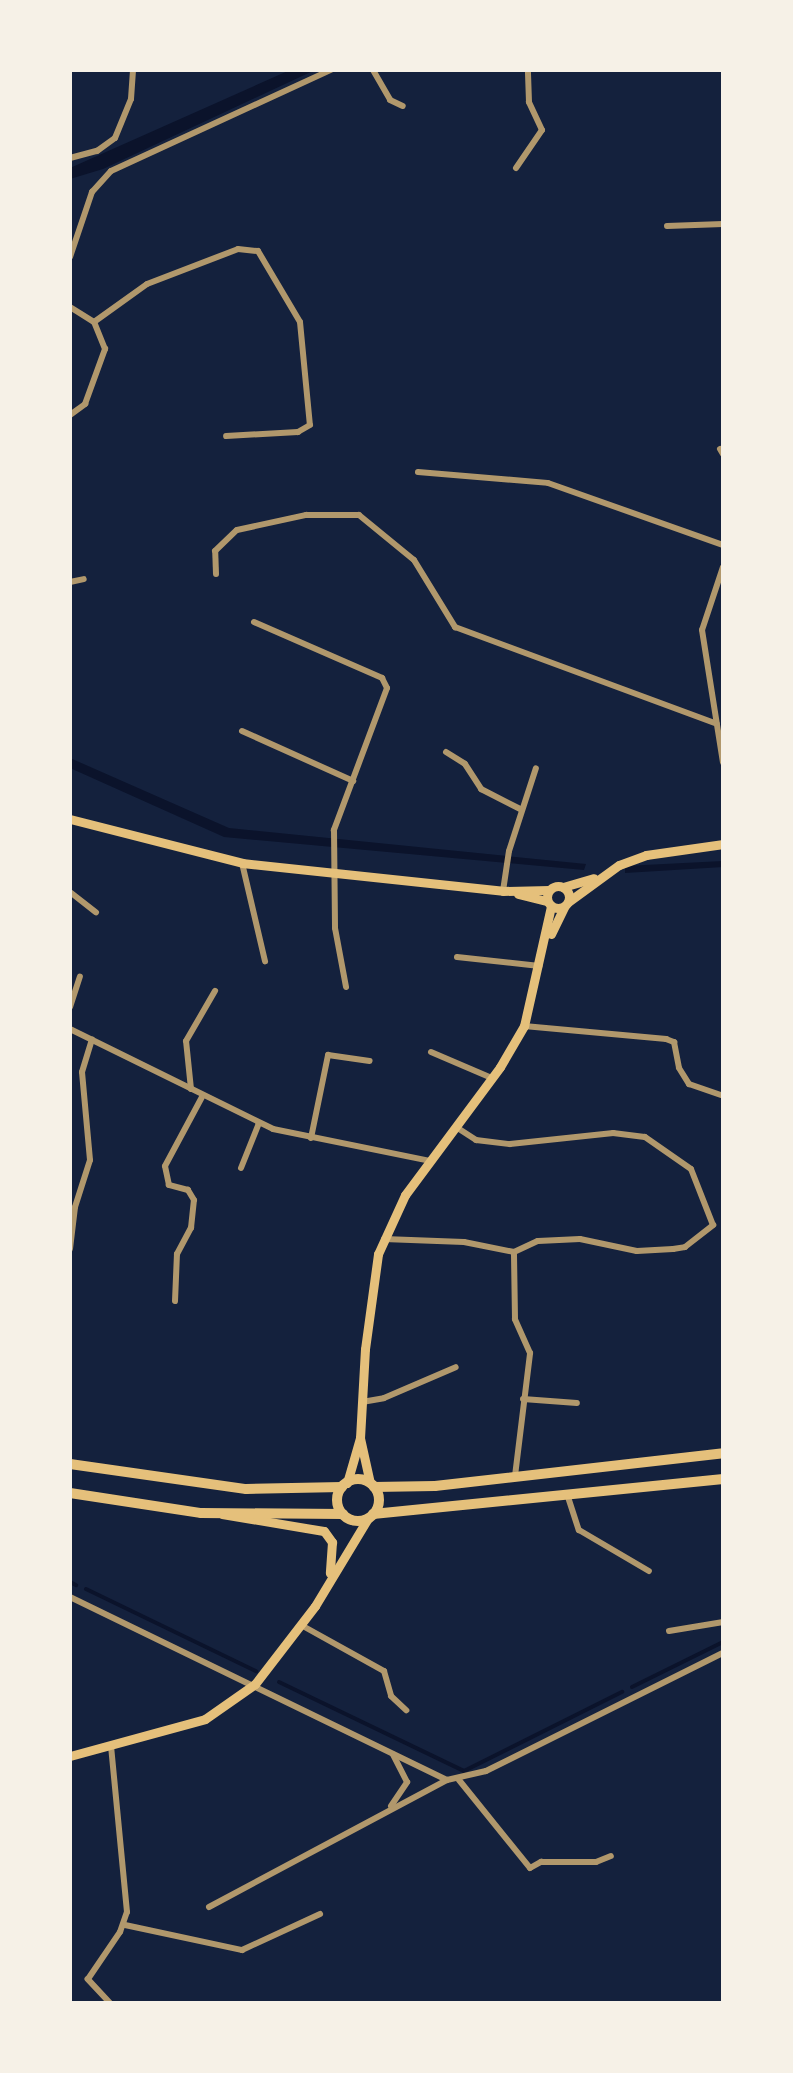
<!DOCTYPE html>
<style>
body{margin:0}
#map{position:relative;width:793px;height:2073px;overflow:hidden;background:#14213d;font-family:Roboto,sans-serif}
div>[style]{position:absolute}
.water>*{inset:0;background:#0b132b}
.stream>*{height:4px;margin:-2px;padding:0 2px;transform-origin:2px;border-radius:2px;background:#0b132b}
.minor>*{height:6px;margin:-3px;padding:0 3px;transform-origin:3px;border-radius:3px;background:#b1986c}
.secondary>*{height:9px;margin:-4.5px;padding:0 4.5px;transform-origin:4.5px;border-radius:4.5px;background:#e5c07b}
.secondary>.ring{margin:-4.5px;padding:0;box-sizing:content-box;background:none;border:9px solid #e5c07b;border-radius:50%}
.primary>*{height:10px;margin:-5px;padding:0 5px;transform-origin:5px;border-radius:5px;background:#e5c07b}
.primary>.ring{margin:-5px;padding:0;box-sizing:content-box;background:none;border:10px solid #e5c07b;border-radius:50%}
span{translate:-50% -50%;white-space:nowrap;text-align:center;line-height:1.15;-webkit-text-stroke:6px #f6f1e7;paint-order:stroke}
.frame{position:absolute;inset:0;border:72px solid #f6f1e7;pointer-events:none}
</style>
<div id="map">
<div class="water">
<div style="clip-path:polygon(290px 70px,315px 70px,103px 169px,70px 179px,70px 168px)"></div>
<div style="clip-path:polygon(70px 758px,229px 828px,586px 864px,584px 870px,224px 837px,70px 768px)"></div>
<div style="clip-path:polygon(723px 861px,723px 867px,625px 873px,625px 866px)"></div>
</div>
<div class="stream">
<div style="left:70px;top:1582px;width:7px;rotate:27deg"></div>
<div style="left:86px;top:1589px;width:189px;rotate:25.8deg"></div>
<div style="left:279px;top:1682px;width:205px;rotate:25.7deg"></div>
<div style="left:464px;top:1771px;width:177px;rotate:-26.6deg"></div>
<div style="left:632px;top:1687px;width:102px;rotate:-26.3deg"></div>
</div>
<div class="minor">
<div style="left:373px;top:70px;width:34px;rotate:60deg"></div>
<div style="left:390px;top:100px;width:14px;rotate:25deg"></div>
<div style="left:70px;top:158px;width:28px;rotate:-15deg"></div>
<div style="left:97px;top:151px;width:22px;rotate:-36deg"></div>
<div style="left:115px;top:138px;width:42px;rotate:-67.7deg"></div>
<div style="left:131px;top:99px;width:29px;rotate:-86deg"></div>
<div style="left:516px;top:168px;width:46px;rotate:-55.6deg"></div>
<div style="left:542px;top:130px;width:31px;rotate:-115deg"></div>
<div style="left:529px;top:102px;width:32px;rotate:-92deg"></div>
<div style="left:667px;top:226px;width:56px;rotate:-2deg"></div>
<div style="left:70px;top:257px;width:69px;rotate:-71.3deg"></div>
<div style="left:92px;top:192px;width:28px;rotate:-48deg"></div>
<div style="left:111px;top:171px;width:242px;rotate:-24.7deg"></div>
<div style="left:70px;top:307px;width:28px;rotate:32deg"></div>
<div style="left:94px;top:322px;width:65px;rotate:-35.6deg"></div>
<div style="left:147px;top:284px;width:97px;rotate:-21deg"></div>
<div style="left:238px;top:249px;width:20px;rotate:6deg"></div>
<div style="left:258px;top:251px;width:82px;rotate:59.4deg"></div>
<div style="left:300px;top:322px;width:103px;rotate:84.5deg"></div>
<div style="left:310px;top:425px;width:14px;rotate:150deg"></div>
<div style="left:298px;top:432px;width:72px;rotate:176.8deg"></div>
<div style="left:70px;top:415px;width:19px;rotate:-36deg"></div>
<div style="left:85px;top:404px;width:59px;rotate:-70deg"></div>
<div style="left:105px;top:349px;width:29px;rotate:-112deg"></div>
<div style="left:720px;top:449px;width:6px;rotate:59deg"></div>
<div style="left:418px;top:472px;width:130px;rotate:4.8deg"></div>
<div style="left:548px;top:483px;width:186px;rotate:19.5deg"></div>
<div style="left:723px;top:567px;width:66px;rotate:108.4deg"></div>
<div style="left:702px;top:630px;width:134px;rotate:81deg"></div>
<div style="left:216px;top:574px;width:23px;rotate:-92deg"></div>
<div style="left:215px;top:551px;width:30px;rotate:-44deg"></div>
<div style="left:237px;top:530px;width:71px;rotate:-12.3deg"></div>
<div style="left:306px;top:515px;width:53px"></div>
<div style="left:359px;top:515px;width:71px;rotate:39.3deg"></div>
<div style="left:414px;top:560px;width:79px;rotate:58.5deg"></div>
<div style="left:455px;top:627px;width:279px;rotate:20.3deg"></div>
<div style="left:70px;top:582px;width:14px;rotate:-12deg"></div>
<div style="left:254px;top:622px;width:140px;rotate:23.6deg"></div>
<div style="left:382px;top:678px;width:11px;rotate:63deg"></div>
<div style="left:387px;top:688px;width:152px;rotate:110.5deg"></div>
<div style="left:334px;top:830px;width:98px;rotate:89.4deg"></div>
<div style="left:335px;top:928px;width:60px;rotate:79.4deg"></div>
<div style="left:242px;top:731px;width:122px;rotate:24.2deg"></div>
<div style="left:446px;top:752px;width:22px;rotate:32deg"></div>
<div style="left:465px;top:764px;width:30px;rotate:57deg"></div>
<div style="left:481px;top:789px;width:44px;rotate:27.1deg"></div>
<div style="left:242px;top:863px;width:101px;rotate:76.8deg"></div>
<div style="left:503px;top:891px;width:40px;rotate:-81.5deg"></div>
<div style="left:509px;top:851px;width:87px;rotate:-72deg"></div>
<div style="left:70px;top:892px;width:33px;rotate:38deg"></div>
<div style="left:457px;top:957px;width:83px;rotate:6.2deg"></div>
<div style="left:70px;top:1007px;width:32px;rotate:-72deg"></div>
<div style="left:524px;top:1026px;width:143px;rotate:5.2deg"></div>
<div style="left:666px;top:1039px;width:9px;rotate:21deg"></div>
<div style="left:674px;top:1042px;width:26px;rotate:79deg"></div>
<div style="left:679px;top:1068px;width:19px;rotate:58deg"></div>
<div style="left:689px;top:1084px;width:36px;rotate:19deg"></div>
<div style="left:70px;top:1029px;width:226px;rotate:26.2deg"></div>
<div style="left:273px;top:1129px;width:160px;rotate:11.5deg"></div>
<div style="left:431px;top:1052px;width:66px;rotate:23.1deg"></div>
<div style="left:191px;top:1089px;width:48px;rotate:-95.9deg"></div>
<div style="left:186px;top:1041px;width:58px;rotate:-59.9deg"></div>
<div style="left:456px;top:1127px;width:24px;rotate:33deg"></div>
<div style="left:476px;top:1140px;width:34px;rotate:7deg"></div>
<div style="left:510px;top:1144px;width:104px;rotate:-6.1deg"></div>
<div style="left:613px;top:1133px;width:32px;rotate:7deg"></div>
<div style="left:645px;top:1137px;width:56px;rotate:34.8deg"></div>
<div style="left:691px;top:1169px;width:60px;rotate:68.6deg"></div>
<div style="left:311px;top:1138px;width:85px;rotate:-78.4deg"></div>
<div style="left:328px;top:1055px;width:42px;rotate:8.1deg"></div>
<div style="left:241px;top:1168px;width:48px;rotate:-68.2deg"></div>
<div style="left:384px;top:1239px;width:80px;rotate:2.1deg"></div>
<div style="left:464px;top:1242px;width:51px;rotate:11.3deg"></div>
<div style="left:70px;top:1249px;width:42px;rotate:-83.2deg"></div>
<div style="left:75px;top:1207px;width:49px;rotate:-72.3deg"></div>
<div style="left:90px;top:1160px;width:88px;rotate:-95.2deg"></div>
<div style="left:82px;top:1072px;width:34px;rotate:-73deg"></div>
<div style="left:175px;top:1301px;width:47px;rotate:-87.6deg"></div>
<div style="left:177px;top:1254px;width:30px;rotate:-62deg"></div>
<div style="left:191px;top:1228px;width:28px;rotate:-84deg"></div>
<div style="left:194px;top:1200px;width:12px;rotate:-121deg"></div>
<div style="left:188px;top:1190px;width:20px;rotate:-165deg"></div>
<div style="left:169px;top:1185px;width:19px;rotate:-102deg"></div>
<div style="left:165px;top:1166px;width:78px;rotate:-61.8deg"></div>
<div style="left:523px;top:1399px;width:54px;rotate:4.2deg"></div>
<div style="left:362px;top:1402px;width:22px;rotate:-10deg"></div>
<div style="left:384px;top:1398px;width:78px;rotate:-23.3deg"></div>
<div style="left:515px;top:1476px;width:124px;rotate:-83deg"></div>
<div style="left:530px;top:1353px;width:37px;rotate:-114deg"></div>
<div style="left:515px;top:1319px;width:67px;rotate:-90.9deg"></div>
<div style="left:514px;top:1252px;width:26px;rotate:-25deg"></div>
<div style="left:538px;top:1241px;width:42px;rotate:-2.7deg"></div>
<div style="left:580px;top:1239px;width:58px;rotate:11.9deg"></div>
<div style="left:637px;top:1251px;width:36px;rotate:-3deg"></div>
<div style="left:673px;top:1249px;width:12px;rotate:-9deg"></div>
<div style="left:685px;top:1247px;width:36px;rotate:-38deg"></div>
<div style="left:568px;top:1497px;width:35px;rotate:72deg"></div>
<div style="left:579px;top:1530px;width:81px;rotate:30.4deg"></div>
<div style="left:70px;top:1597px;width:419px;rotate:25.9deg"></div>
<div style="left:447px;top:1780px;width:40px;rotate:-13deg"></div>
<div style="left:486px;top:1771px;width:265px;rotate:-26.5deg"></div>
<div style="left:301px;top:1625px;width:95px;rotate:29deg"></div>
<div style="left:384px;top:1671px;width:26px;rotate:74deg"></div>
<div style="left:391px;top:1696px;width:21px;rotate:43deg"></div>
<div style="left:669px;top:1631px;width:55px;rotate:-9.5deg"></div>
<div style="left:459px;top:1780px;width:113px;rotate:51.1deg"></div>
<div style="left:530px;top:1868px;width:13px;rotate:-29deg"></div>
<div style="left:541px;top:1862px;width:55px"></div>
<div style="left:596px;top:1862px;width:16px;rotate:-22deg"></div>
<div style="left:391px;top:1806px;width:29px;rotate:-56deg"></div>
<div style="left:407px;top:1782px;width:31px;rotate:-117deg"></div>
<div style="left:209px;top:1907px;width:270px;rotate:-28.1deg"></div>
<div style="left:125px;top:1925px;width:120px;rotate:12.1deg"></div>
<div style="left:242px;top:1950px;width:86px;rotate:-24.8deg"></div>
<div style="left:110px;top:2003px;width:33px;rotate:-133deg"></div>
<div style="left:88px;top:1979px;width:57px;rotate:-55.8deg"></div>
<div style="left:120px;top:1932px;width:21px;rotate:-71deg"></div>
<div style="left:127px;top:1912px;width:167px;rotate:-95.5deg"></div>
</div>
<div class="secondary">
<div style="left:70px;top:819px;width:178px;rotate:14.3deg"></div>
<div style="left:242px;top:863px;width:262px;rotate:6.1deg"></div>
<div style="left:503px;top:891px;width:46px;rotate:-1.2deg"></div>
<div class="ring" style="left:547px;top:886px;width:13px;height:13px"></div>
<div style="left:563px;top:887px;width:32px;rotate:-16deg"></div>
<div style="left:518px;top:894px;width:30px;rotate:14deg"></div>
<div style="left:568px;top:902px;width:63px;rotate:-36deg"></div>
<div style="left:619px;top:865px;width:29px;rotate:-20deg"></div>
<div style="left:646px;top:855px;width:78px;rotate:-8.1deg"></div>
<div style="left:551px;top:934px;width:30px;rotate:-64deg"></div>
<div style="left:360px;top:1438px;width:46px;rotate:77.5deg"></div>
<div style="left:347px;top:1483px;width:47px;rotate:-73.9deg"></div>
<div style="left:360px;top:1438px;width:89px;rotate:-86.8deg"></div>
<div style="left:365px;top:1349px;width:96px;rotate:-82.2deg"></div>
<div style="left:378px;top:1254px;width:65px;rotate:-65.4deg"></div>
<div style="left:405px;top:1195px;width:159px;rotate:-53.4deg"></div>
<div style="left:500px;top:1067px;width:48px;rotate:-59.7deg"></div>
<div style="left:524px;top:1026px;width:123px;rotate:-77.3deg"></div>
<div style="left:222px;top:1514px;width:103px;rotate:9.5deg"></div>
<div style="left:324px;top:1531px;width:14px;rotate:54deg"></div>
<div style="left:332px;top:1542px;width:31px;rotate:94deg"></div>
<div style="left:70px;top:1756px;width:140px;rotate:-15.3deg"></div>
<div style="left:205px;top:1719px;width:61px;rotate:-35deg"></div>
<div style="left:255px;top:1684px;width:98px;rotate:-52.4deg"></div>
<div style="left:315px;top:1606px;width:103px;rotate:-58.9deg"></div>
</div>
<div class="primary">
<div style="left:70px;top:1464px;width:178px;rotate:8.1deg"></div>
<div style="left:246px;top:1489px;width:96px;rotate:-1.2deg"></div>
<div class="ring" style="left:337px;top:1479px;width:32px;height:32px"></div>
<div style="left:374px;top:1487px;width:61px;rotate:-0.9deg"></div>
<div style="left:435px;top:1486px;width:290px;rotate:-6.5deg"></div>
<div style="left:70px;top:1493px;width:133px;rotate:8.7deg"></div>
<div style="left:201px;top:1513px;width:142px;rotate:0.4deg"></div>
<div style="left:373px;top:1514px;width:352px;rotate:-5.7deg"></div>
</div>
<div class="frame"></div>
</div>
